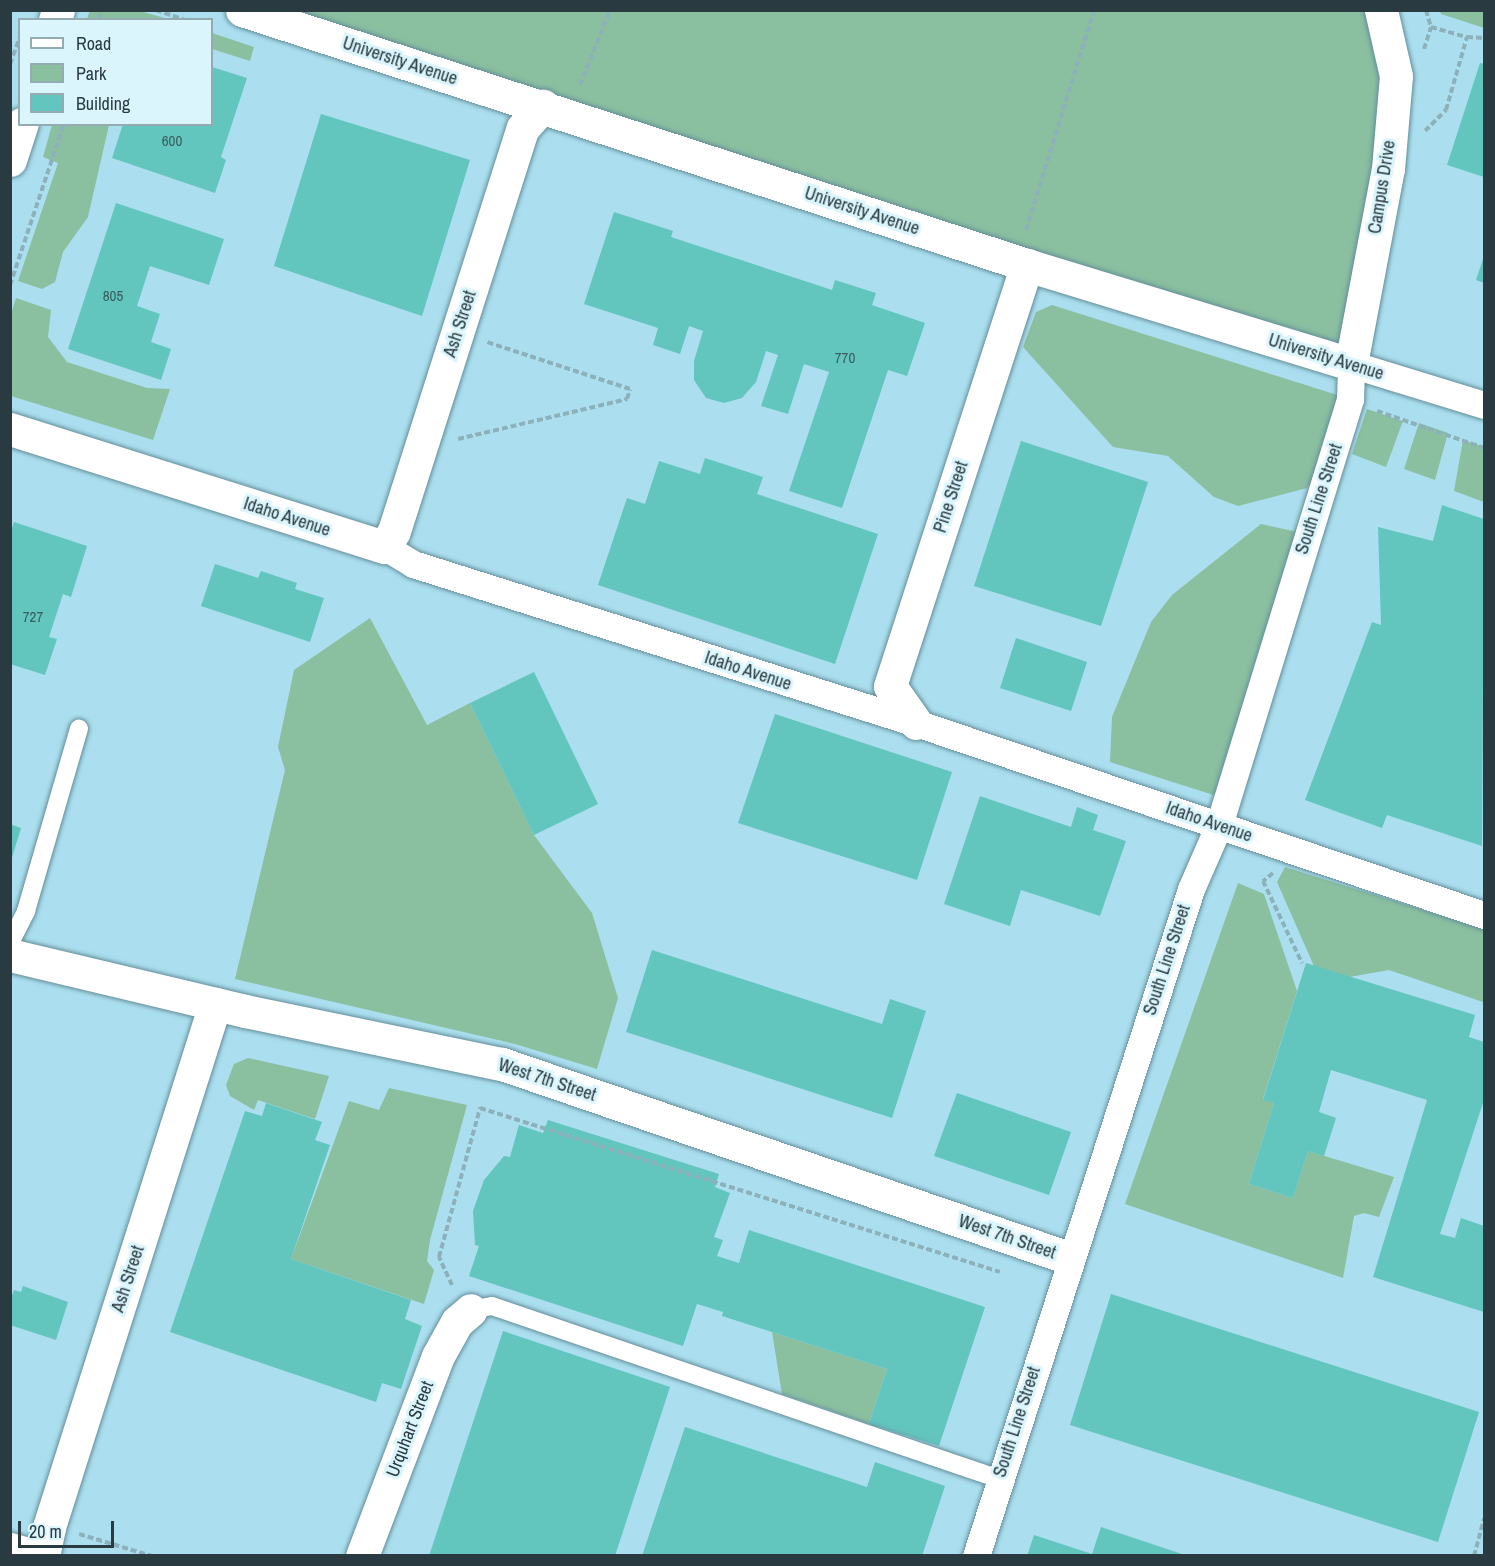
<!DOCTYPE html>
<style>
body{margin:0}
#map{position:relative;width:1495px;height:1566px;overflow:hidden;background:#bfebf8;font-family:"Archivo Narrow",sans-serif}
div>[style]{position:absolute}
.built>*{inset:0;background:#abdfef}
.green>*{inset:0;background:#8abfa0}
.building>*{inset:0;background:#62c5be}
.path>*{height:4px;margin-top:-2px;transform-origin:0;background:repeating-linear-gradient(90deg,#8db1bb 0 6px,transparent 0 9px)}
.roads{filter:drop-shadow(0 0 2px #648d99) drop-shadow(0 0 2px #648d99)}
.service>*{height:18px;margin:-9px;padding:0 9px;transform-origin:9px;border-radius:9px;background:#fff}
.pedestrian>*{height:27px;margin:-13.5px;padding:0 13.5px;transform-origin:13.5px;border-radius:13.5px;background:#fff}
.minor>*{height:33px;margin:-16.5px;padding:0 16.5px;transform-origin:16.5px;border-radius:16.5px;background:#fff}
.tertiary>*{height:33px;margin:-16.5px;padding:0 16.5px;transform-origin:16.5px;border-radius:16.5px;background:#fff}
span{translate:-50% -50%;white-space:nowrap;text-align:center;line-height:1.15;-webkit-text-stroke:6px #dbf5fd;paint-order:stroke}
.number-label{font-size:15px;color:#375e60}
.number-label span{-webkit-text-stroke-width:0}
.street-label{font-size:18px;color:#293b40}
.frame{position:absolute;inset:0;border:12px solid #293b40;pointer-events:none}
.legend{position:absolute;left:18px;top:18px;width:195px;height:108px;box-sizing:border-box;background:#dbf5fd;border:2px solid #94abb1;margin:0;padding:8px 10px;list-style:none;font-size:18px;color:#293b40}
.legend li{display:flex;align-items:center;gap:12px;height:30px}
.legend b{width:30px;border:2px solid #94abb1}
.scale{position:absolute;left:18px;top:1521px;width:96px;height:27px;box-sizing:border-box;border:3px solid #293b40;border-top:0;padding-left:8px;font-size:18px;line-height:21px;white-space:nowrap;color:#293b40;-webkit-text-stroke:4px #dbf5fd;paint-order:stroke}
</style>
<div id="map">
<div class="built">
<div style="clip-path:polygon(evenodd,11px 11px,1484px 11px,1484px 1555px,11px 1555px,11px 11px,20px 20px,212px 20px,212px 124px,20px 124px,20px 20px)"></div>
</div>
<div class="green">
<div style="clip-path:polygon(90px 10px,140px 11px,168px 19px,87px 19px)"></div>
<div style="clip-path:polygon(242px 11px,1381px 11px,1396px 76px,1351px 364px)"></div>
<div style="clip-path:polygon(1440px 11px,1484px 11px,1484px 28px,1441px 14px)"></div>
<div style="clip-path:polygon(212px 33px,254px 47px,250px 61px,212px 49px)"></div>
<div style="clip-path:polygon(52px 125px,109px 125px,88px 217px,63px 252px,55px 282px,42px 289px,18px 281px,58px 163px,43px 157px)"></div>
<div style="clip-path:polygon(16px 298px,51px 310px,48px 337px,67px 362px,147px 388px,170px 389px,153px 440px,11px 396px,11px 314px)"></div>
<div style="clip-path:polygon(1052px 305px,1350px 399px,1335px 446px,1307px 488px,1238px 506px,1214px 497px,1168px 456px,1113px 447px,1023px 347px,1036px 312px)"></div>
<div style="clip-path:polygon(1367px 409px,1403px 421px,1386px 467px,1352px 454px)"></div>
<div style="clip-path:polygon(1419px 423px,1448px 433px,1435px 480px,1404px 469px)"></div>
<div style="clip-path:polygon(1463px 440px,1484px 447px,1484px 502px,1454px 491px)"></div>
<div style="clip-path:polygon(1261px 524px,1307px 534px,1226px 799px,1110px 762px,1112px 717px,1151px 622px,1172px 595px)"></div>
<div style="clip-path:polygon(370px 618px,427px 725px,470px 703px,534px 835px,592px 913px,618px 998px,597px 1069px,515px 1044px,235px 979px,285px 770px,278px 747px,294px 670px)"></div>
<div style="clip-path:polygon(1285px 867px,1484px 929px,1483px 1002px,1389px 970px,1321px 982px,1277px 882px)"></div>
<div style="clip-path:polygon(1238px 883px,1264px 894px,1297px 991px,1263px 1099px,1274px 1103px,1249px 1184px,1293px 1198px,1308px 1151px,1394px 1177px,1379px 1217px,1364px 1213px,1354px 1216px,1343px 1278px,1125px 1204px)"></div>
<div style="clip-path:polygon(248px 1058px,329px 1076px,315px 1119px,258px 1100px,254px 1110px,230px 1096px,226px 1085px,234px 1064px)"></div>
<div style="clip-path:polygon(389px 1088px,467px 1105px,430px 1240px,427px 1261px,434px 1270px,424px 1304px,291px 1259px,349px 1101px,379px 1110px)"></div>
<div style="clip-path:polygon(772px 1332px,887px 1369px,869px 1424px,782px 1394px)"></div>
</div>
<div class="building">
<div style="clip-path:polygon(1480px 63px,1484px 64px,1484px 177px,1447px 165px)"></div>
<div style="clip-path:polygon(212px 67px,247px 78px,221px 157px,226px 160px,215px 193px,112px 158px,123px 124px,212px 124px)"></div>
<div style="clip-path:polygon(321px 114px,470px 160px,422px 316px,274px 266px)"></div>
<div style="clip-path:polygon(116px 203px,224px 239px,209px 285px,150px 266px,137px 306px,160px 314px,151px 342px,171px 349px,161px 380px,68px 349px)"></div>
<div style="clip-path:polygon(614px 212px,673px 231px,671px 237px,832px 290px,835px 280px,876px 293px,872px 305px,925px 323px,907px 376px,888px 370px,842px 508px,789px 491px,829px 372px,804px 364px,788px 414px,761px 406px,778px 355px,766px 351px,756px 382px,742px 398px,724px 403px,706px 398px,694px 380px,694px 361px,703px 331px,689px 326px,680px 354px,653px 345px,658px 328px,584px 304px)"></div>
<div style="clip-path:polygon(1484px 256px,1484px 283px,1476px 280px)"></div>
<div style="clip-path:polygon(1021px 441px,1148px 482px,1101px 626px,974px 586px)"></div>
<div style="clip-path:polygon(705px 458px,763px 477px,757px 494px,878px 534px,835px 664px,598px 585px,627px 498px,645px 504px,659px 461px,700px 474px)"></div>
<div style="clip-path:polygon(1442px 505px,1484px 519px,1482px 846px,1387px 815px,1382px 828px,1305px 800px,1372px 622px,1381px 625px,1378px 527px,1433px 541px)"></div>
<div style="clip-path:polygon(14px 522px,87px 546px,71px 597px,63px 594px,49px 637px,57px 639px,45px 675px,10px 664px,10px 534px)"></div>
<div style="clip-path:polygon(215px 564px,258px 578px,261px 571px,297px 583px,295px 589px,324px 598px,310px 642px,201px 606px)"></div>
<div style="clip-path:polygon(1016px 638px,1087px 662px,1071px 711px,1000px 688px)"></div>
<div style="clip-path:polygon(534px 672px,598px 804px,534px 835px,470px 703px)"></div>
<div style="clip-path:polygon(775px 714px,952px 772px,917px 880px,738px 823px)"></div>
<div style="clip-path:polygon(980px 796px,1071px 827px,1077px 807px,1098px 815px,1093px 830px,1126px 841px,1100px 916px,1021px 890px,1010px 926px,944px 904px)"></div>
<div style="clip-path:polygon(10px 824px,21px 828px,11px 861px,10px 861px)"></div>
<div style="clip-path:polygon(652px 950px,882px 1024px,890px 999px,926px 1011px,892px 1118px,626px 1032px)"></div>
<div style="clip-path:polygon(1306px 963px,1475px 1015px,1469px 1037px,1484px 1042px,1484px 1100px,1440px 1234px,1455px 1238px,1461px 1218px,1484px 1226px,1484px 1312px,1373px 1277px,1427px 1100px,1331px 1070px,1319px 1112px,1336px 1118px,1324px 1156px,1308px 1151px,1293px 1198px,1249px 1184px,1274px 1103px,1263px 1100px)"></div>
<div style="clip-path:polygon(957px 1093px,1071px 1132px,1049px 1195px,934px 1156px)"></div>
<div style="clip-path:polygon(266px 1103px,322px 1122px,315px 1140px,330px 1145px,291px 1259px,411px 1300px,405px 1319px,422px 1326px,401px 1389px,382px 1383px,376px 1402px,170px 1332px,245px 1111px,262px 1116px)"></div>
<div style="clip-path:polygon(548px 1120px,719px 1174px,715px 1187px,730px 1193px,714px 1237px,723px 1240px,717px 1256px,739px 1263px,749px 1230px,985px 1307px,939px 1446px,869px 1424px,887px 1369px,722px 1316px,723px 1312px,697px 1304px,683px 1346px,469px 1276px,479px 1246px,475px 1245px,473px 1211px,484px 1180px,504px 1156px,510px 1157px,519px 1125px,543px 1133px)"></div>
<div style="clip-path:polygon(23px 1286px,68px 1302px,56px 1340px,10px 1325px,10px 1301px,14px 1290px,21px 1292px)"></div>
<div style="clip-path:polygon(1111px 1294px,1479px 1412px,1438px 1542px,1070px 1425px)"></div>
<div style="clip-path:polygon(503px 1331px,670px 1387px,615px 1556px,429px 1556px)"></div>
<div style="clip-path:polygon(685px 1427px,867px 1487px,875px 1462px,945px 1486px,922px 1556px,642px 1556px)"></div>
<div style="clip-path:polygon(1101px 1527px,1185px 1555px,1185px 1556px,1027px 1556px,1034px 1535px,1092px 1554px)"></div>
</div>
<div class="path">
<div style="left:156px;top:10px;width:31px;rotate:19deg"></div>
<div style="left:1426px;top:10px;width:18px;rotate:74deg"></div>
<div style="left:1431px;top:27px;width:37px;rotate:16deg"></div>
<div style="left:98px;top:20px;width:11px;rotate:-68deg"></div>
<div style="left:1424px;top:49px;width:23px;rotate:-72deg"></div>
<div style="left:10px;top:64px;width:30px;rotate:-70deg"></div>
<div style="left:580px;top:85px;width:81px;rotate:-68.2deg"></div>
<div style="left:1425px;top:131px;width:30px;rotate:-45deg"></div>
<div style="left:1446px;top:110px;width:76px;rotate:-74deg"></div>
<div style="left:1467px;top:37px;width:17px;rotate:3deg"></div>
<div style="left:1026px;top:230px;width:230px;rotate:-72.8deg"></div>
<div style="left:10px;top:285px;width:170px;rotate:-71.5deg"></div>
<div style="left:1377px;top:411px;width:113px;rotate:19.1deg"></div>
<div style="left:458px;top:439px;width:174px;rotate:-13.3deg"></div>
<div style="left:627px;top:399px;width:10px;rotate:-73deg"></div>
<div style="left:630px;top:389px;width:151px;rotate:-161.8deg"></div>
<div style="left:1273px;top:873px;width:13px;rotate:141deg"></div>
<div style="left:1263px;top:881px;width:91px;rotate:64.6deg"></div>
<div style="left:452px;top:1285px;width:31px;rotate:-115deg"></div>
<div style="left:439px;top:1257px;width:155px;rotate:-74.6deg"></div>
<div style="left:480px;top:1108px;width:545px;rotate:17.5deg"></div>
<div style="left:79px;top:1534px;width:76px;rotate:16.8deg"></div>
<div style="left:1474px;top:1556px;width:39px;rotate:-75deg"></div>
</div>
<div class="roads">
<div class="service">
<div style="left:10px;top:943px;width:36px;rotate:-63deg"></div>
<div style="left:26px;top:911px;width:190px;rotate:-73.8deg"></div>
<div style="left:471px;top:1310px;width:21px;rotate:-11deg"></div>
<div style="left:492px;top:1306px;width:536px;rotate:18.84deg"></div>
</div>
<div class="pedestrian">
<div style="left:385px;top:547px;width:33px;rotate:31deg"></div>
<div style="left:413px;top:564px;width:528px;rotate:17.54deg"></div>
<div style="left:916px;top:723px;width:600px;rotate:18.68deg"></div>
<div style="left:976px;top:1556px;width:701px;rotate:-72.13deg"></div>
<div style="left:1191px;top:889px;width:70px;rotate:-66.4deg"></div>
<div style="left:1219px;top:825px;width:446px;rotate:-72.9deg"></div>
<div style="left:1350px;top:399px;width:35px;rotate:-88deg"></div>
<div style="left:1351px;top:364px;width:139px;rotate:17.1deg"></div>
</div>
<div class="minor">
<div style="left:242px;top:10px;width:825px;rotate:18deg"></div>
<div style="left:1027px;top:265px;width:339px;rotate:17deg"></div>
<div style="left:1351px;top:364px;width:198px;rotate:-79.3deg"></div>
<div style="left:1388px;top:169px;width:93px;rotate:-85.1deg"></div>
<div style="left:1396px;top:76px;width:68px;rotate:-102.8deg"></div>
<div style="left:55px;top:20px;width:10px;rotate:-73deg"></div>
<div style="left:10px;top:160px;width:38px;rotate:-72deg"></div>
<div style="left:10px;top:429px;width:393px;rotate:17.5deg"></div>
<div style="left:385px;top:547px;width:18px;rotate:-61deg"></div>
<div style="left:394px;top:531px;width:423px;rotate:-72.3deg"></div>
<div style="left:523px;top:128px;width:30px;rotate:-48deg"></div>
<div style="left:916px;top:723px;width:45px;rotate:-125.1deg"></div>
<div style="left:890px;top:686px;width:443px;rotate:-72deg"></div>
<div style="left:10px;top:955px;width:242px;rotate:13.4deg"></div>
<div style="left:245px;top:1011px;width:262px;rotate:11.7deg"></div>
<div style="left:502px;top:1064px;width:599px;rotate:18.89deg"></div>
<div style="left:43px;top:1556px;width:30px;rotate:-78deg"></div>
<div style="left:49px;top:1527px;width:549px;rotate:-72.39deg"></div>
<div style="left:362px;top:1556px;width:214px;rotate:-69.2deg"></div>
<div style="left:438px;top:1356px;width:39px;rotate:-61deg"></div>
<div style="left:457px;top:1322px;width:18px;rotate:-41deg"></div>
</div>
<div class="tertiary">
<div style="left:10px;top:1549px;width:25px;rotate:16deg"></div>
</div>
</div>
<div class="number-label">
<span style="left:172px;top:141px">600</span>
<span style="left:113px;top:296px">805</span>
<span style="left:845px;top:358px">770</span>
<span style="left:33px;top:617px">727</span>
</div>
<div class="street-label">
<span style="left:400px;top:61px;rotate:18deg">University Avenue</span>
<span style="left:1382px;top:187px;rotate:-81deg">Campus Drive</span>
<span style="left:862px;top:211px;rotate:18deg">University Avenue</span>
<span style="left:460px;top:324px;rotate:-72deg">Ash Street</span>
<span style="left:1326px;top:357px;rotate:17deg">University Avenue</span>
<span style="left:951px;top:497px;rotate:-72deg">Pine Street</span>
<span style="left:1319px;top:499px;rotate:-72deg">South Line Street</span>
<span style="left:287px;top:517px;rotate:18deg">Idaho Avenue</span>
<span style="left:748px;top:671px;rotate:18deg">Idaho Avenue</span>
<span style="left:1209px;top:822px;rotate:19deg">Idaho Avenue</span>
<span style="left:1167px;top:960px;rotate:-72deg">South Line Street</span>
<span style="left:547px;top:1080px;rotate:18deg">West 7th Street</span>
<span style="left:1007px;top:1237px;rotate:19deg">West 7th Street</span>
<span style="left:128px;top:1279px;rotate:-72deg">Ash Street</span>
<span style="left:1017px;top:1422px;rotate:-72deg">South Line Street</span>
<span style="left:410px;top:1429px;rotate:-69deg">Urquhart Street</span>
</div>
<div class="frame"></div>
<ul class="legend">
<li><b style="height:8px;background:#fff"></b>Road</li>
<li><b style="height:16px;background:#8abfa0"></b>Park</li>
<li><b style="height:16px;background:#62c5be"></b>Building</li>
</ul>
<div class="scale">20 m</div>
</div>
